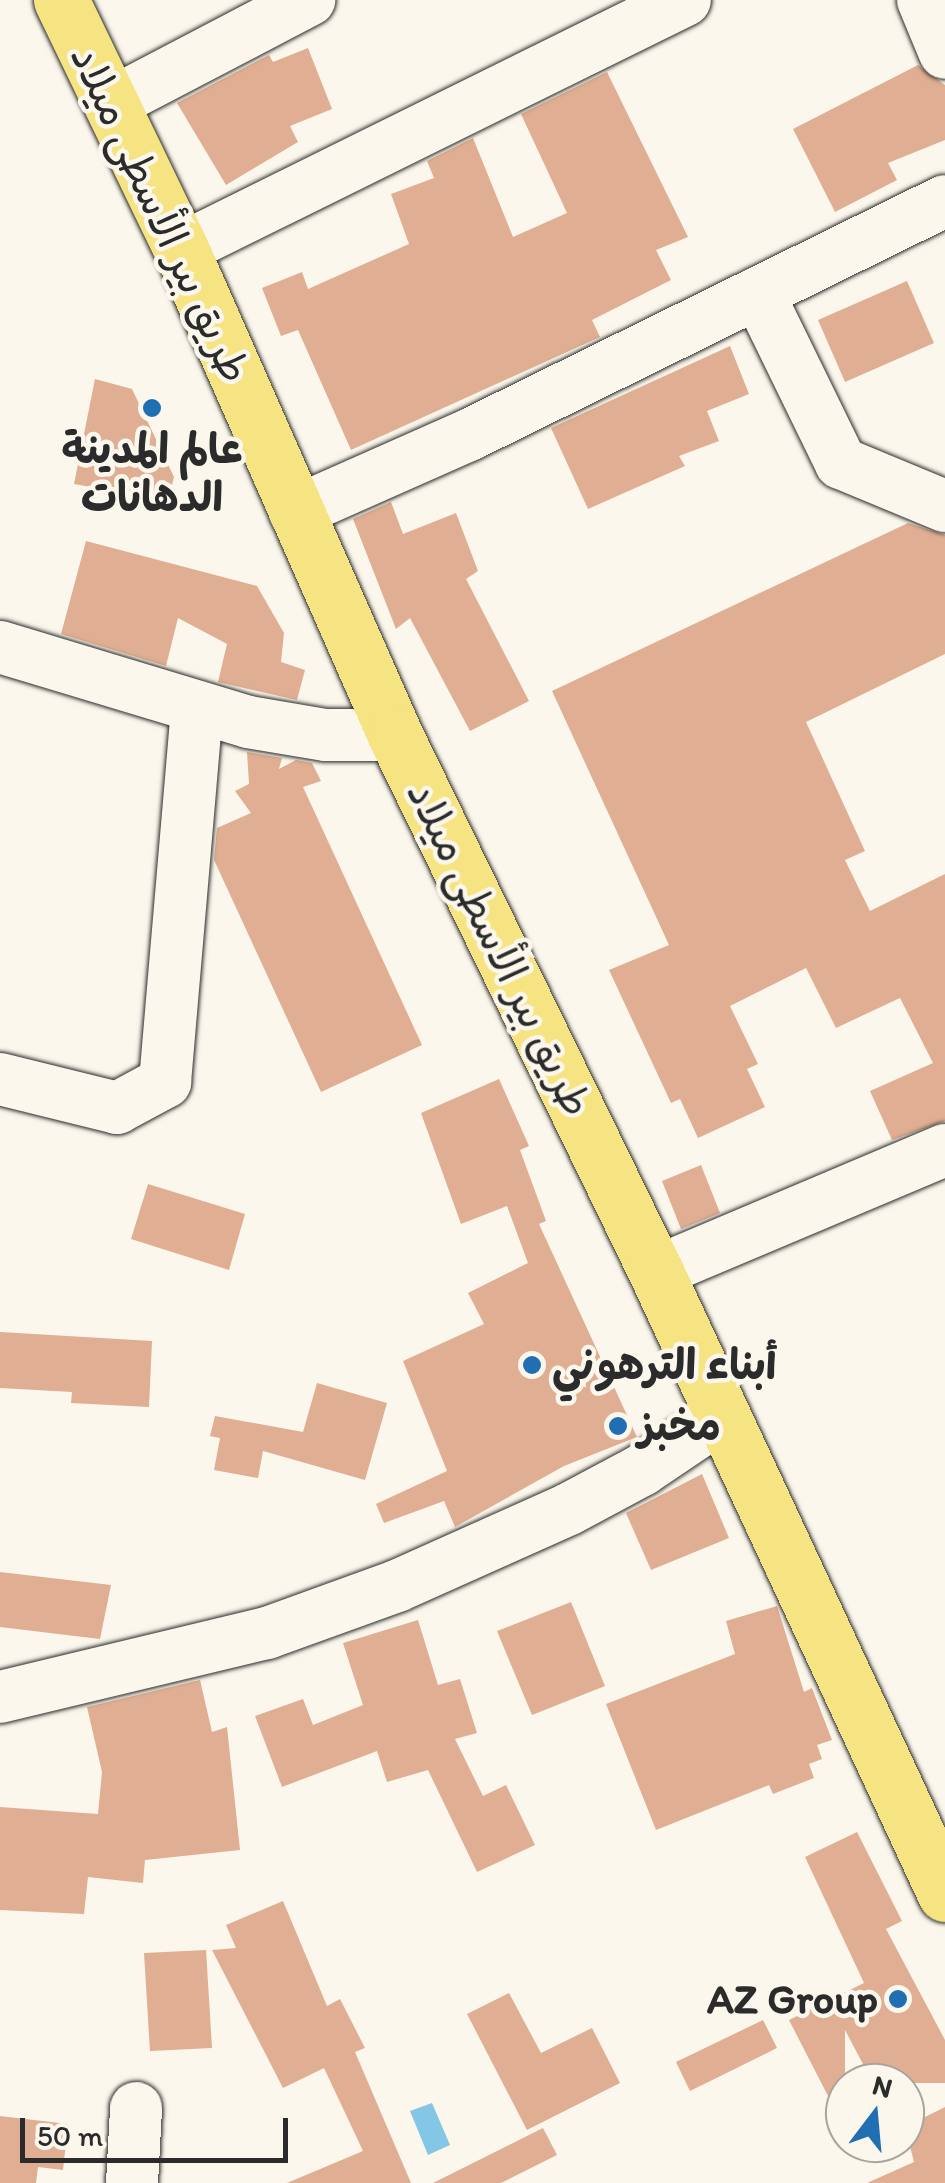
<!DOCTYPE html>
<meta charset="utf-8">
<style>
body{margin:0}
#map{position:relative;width:945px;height:2183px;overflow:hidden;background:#fbf7ec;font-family:Itim,"Playpen Sans Arabic",sans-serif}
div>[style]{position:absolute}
.water>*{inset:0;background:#84c6e5}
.building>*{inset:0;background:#e0ae92}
.roads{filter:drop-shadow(0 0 2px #2b2b2b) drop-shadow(0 0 2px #2b2b2b)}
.minor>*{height:52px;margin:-26px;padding:0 26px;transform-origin:26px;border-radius:26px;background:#fbf7ec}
.major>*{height:55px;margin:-27.5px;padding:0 27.5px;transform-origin:27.5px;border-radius:27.5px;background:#f6e381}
.dots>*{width:28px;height:28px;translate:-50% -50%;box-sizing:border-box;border:5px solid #fbf7ec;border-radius:50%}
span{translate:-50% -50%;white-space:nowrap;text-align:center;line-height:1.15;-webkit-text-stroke:9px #fbf7ec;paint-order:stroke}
.street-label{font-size:42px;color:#2b2b2b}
.poi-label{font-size:42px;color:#2b2b2b;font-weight:700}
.left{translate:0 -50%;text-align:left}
.right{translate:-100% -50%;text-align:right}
.north{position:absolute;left:825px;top:2063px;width:100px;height:100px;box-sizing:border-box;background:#fbf7ec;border:2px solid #a8a59f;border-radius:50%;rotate:16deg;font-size:28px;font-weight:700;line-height:40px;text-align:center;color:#2b2b2b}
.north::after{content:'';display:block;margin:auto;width:35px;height:45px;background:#1f6fb2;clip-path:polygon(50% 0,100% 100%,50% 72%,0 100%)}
.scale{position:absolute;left:20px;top:2118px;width:268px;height:45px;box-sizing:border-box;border:5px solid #2b2b2b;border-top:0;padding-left:12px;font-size:30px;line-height:35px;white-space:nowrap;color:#2b2b2b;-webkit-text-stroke:8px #fbf7ec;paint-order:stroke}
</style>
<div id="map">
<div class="water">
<div style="clip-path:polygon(432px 2103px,450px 2145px,428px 2155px,410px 2111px)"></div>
</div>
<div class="building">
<div style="clip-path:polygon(308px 48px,332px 109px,290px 126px,298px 142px,226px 185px,177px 103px,269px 55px,273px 62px)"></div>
<div style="clip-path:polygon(918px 65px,945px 85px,945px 140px,888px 163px,897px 180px,835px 212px,793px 129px)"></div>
<div style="clip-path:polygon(607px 72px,688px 237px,656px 250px,671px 280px,592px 320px,600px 337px,351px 450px,298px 330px,281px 336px,262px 288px,302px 272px,308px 289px,409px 244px,391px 194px,434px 178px,427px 161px,473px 138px,513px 237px,567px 213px,521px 114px)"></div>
<div style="clip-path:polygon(907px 281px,934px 343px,845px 382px,818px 320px)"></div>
<div style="clip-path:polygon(730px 346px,749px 394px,707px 411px,719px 441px,679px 456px,685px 466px,588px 509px,551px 428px)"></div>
<div style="clip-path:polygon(95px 379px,132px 389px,174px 477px,168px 501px,74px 484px)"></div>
<div style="clip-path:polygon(391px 502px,403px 534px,456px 513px,478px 571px,466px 579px,529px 701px,470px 731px,410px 618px,396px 629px,353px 519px)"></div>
<div style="clip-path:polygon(908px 523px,945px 535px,945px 654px,806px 722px,865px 851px,845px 860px,870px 911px,945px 874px,945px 1121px,892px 1140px,870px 1091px,933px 1063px,900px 998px,836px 1028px,806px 968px,730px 1006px,758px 1064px,747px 1069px,765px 1107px,698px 1138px,680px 1099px,671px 1103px,609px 970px,669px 945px,552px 691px)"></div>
<div style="clip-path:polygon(86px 541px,257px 586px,284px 633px,281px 662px,305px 670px,297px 700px,218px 682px,227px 644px,178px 618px,166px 666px,61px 634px)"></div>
<div style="clip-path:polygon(247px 752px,282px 758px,279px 769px,296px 760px,312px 763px,321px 781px,303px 787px,422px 1045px,321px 1092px,214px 860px,217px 828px,251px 813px,235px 791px,249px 784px)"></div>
<div style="clip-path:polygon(499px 1079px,529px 1146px,520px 1150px,546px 1221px,539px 1224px,637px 1437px,564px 1466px,455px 1527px,444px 1501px,384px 1523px,376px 1504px,447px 1471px,403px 1361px,484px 1324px,468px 1293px,528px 1263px,507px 1206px,461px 1224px,421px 1113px)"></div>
<div style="clip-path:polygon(701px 1165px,720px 1213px,681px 1229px,662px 1181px)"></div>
<div style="clip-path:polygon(148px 1184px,245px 1214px,229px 1270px,131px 1239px)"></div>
<div style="clip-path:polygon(0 1332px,152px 1341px,149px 1407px,71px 1403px,72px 1392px,0 1388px)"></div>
<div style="clip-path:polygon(317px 1383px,387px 1403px,365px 1480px,263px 1451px,258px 1478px,214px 1470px,220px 1438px,210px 1436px,215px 1416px,303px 1432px)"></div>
<div style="clip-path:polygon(702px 1474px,729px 1538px,651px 1570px,626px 1513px)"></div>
<div style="clip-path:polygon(0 1572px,111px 1585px,100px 1639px,0 1627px)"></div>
<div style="clip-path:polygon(571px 1602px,605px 1686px,532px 1715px,497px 1631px)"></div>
<div style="clip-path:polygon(777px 1606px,804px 1692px,812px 1688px,832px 1740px,817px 1745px,822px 1759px,809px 1764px,814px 1778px,773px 1794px,769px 1785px,656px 1830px,606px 1704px,735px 1654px,726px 1621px)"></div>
<div style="clip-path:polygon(418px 1620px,438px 1685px,460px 1679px,477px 1733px,455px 1739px,483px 1796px,506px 1785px,535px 1845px,477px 1872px,428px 1770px,387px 1782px,377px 1751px,282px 1787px,255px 1716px,303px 1699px,313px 1725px,363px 1705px,343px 1643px)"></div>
<div style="clip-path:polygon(200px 1680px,212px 1732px,227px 1727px,240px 1850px,145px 1860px,143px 1883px,88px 1877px,84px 1914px,0 1910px,0 1807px,98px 1814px,102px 1772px,87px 1707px)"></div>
<div style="clip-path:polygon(857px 1832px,902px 1921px,886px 1929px,945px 2040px,945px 2083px,873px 2083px,845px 2030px,845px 2129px,789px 2020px,864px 1983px,805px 1857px)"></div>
<div style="clip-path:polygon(283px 1901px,327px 2006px,340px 1999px,365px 2048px,355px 2052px,411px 2183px,287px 2183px,363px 2151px,324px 2068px,283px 2088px,212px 1950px,236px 1948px,226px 1925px)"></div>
<div style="clip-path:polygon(206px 1950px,212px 2048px,150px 2051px,144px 1953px)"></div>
<div style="clip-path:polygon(509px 1993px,541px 2053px,592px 2028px,620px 2083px,527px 2130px,467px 2014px)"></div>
<div style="clip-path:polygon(763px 2020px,777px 2048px,690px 2091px,676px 2062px)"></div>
<div style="clip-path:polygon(945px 2107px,945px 2183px,867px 2183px,914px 2162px,905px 2127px)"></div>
<div style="clip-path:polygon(0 2116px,68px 2124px,63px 2170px,38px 2167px,36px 2183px,0 2183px)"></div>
<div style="clip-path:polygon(543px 2128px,557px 2155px,501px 2183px,433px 2183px)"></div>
</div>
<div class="roads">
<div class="minor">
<div style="left:923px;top:0;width:57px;rotate:67.5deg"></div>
<div style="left:110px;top:104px;width:225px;rotate:-27.6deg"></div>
<div style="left:181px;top:249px;width:562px;rotate:-26.29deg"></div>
<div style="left:758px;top:293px;width:189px;rotate:64deg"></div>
<div style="left:841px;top:463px;width:113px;rotate:22.5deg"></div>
<div style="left:295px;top:512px;width:190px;rotate:-23.9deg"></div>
<div style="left:469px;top:435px;width:530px;rotate:-26.18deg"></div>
<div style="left:0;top:647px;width:259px;rotate:16.8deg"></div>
<div style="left:248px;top:722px;width:79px;rotate:9.5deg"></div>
<div style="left:326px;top:735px;width:69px"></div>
<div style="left:0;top:1079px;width:121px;rotate:13.9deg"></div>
<div style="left:117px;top:1108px;width:55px;rotate:-28.4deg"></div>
<div style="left:165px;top:1082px;width:376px;rotate:-85.1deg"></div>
<div style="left:656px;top:1272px;width:314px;rotate:-22.9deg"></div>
<div style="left:0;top:1697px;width:275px;rotate:-13.5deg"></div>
<div style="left:267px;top:1633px;width:138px;rotate:-19.9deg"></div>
<div style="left:397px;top:1586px;width:188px;rotate:-24.1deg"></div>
<div style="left:569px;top:1509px;width:83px;rotate:-28.1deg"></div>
<div style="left:642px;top:1470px;width:97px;rotate:-34deg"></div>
<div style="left:132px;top:2183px;width:75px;rotate:-86.9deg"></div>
</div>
<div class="major">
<div style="left:61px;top:0;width:276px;rotate:64.3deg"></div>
<div style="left:181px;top:249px;width:531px;rotate:66.23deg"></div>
<div style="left:395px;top:735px;width:597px;rotate:64.08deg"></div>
<div style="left:656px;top:1272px;width:686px;rotate:65.08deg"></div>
</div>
</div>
<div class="dots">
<div style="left:152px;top:408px;background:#1f6fb2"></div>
<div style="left:532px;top:1365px;background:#1f6fb2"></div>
<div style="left:618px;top:1426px;background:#1f6fb2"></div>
<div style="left:898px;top:1999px;background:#1f6fb2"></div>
</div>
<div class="street-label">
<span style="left:160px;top:214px;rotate:65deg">طريق بير الأسطى ميلاد</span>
<span style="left:499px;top:949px;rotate:64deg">طريق بير الأسطى ميلاد</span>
</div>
<div class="poi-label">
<span style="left:152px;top:473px">عالم المدينة<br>الدهانات</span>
<span class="left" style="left:552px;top:1365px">أبناء الترهوني</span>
<span class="left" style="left:638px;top:1426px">مخبز</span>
<span class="right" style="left:878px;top:1999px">AZ Group</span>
</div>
<div class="north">N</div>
<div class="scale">50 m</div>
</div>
